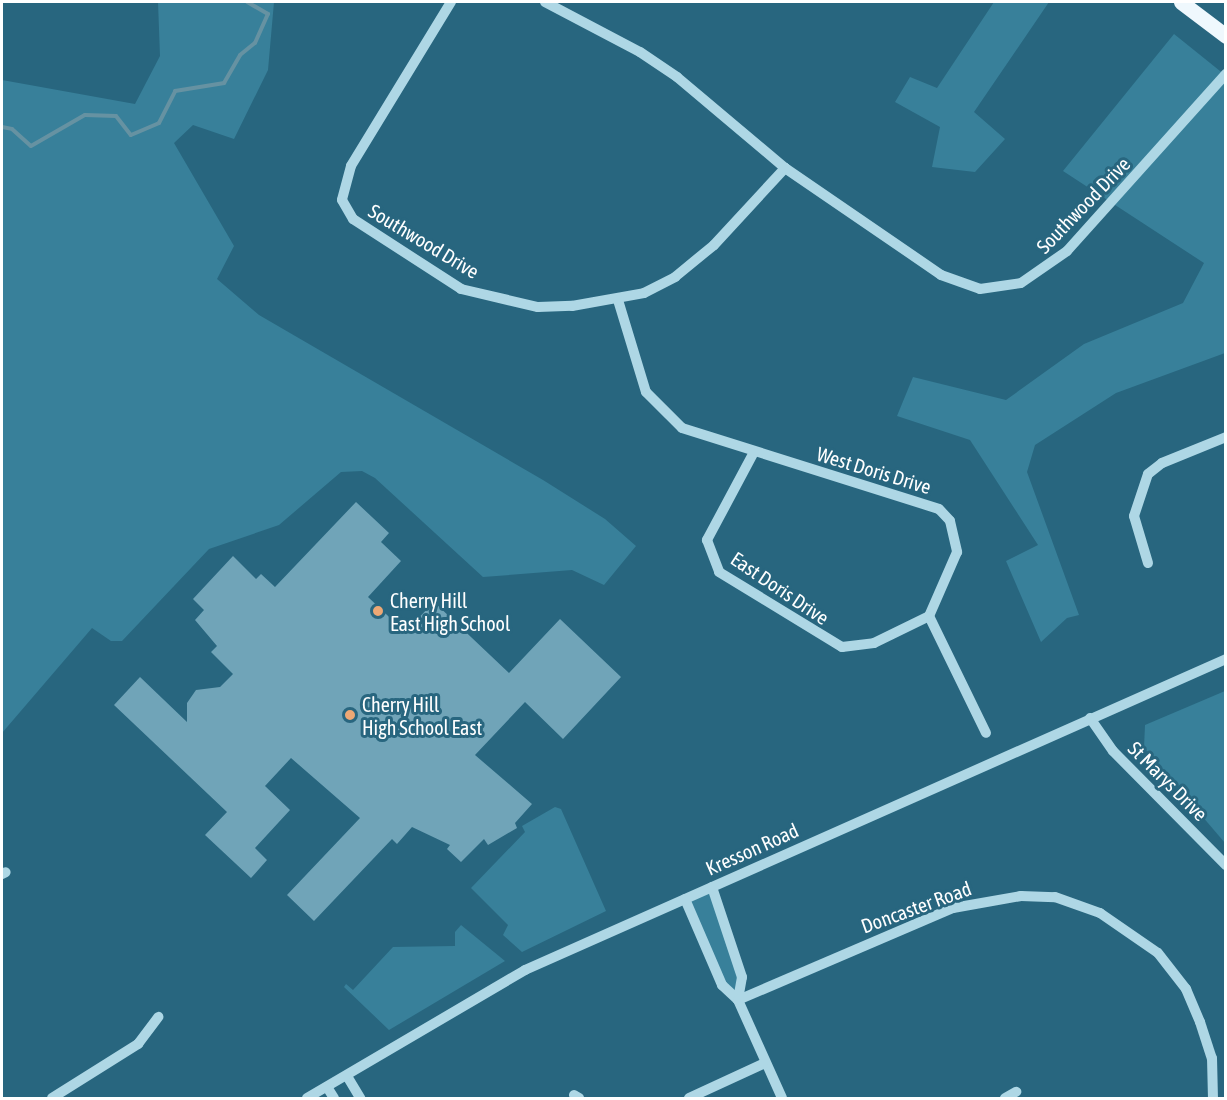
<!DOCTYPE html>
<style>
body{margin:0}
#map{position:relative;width:1227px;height:1100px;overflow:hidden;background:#28667f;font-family:"Asap Condensed",sans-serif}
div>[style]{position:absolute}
.green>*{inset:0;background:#38809a}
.stream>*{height:4px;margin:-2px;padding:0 2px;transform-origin:2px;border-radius:2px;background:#6692a2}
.building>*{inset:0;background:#70a4b8}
.minor>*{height:10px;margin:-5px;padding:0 5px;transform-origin:5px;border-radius:5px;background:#aed7e5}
.major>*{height:15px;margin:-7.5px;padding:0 7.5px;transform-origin:7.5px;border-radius:7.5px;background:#eff8fd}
.dots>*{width:16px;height:16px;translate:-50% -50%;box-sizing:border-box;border:3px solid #28667f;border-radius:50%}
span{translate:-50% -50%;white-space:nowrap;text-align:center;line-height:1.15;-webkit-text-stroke:6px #28667f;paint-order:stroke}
.street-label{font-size:20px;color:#fff}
.poi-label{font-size:20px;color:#fff}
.left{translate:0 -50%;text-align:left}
.frame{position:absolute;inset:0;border:3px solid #fff;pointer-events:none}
</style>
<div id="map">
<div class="green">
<div style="clip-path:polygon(158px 2px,274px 2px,268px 70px,234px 139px,193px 125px,174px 143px,234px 246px,217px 279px,259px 315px,543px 480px,605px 519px,636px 546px,604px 585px,572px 570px,483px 577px,375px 478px,362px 471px,341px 472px,279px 525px,209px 549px,122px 641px,111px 641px,92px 628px,2px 733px,2px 80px,135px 104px,160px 56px)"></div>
<div style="clip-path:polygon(994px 2px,1049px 2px,974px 112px,1005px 139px,975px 172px,932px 167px,940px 127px,895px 102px,910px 77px,937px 88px)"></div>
<div style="clip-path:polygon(1174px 34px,1225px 75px,1225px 353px,1116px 393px,1035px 445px,1027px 472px,1079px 615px,1067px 618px,1041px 642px,1006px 561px,1038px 545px,970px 440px,897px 416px,913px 377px,1006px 400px,1084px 344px,1183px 303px,1204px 263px,1063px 171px)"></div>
<div style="clip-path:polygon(1225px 691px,1225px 843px,1144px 748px,1145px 725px)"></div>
<div style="clip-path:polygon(555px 807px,561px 809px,606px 911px,522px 952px,503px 935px,508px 925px,471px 888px,525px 832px,522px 826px)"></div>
<div style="clip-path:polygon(712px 887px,742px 977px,738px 1000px,722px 985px,685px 899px)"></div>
<div style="clip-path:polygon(461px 925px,505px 961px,389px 1030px,344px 987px,346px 984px,353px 990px,393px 947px,455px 946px,455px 932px)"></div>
</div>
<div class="stream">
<div style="left:2px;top:127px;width:10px;rotate:11deg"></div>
<div style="left:12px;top:129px;width:25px;rotate:42deg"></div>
<div style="left:31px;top:146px;width:62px;rotate:-29.9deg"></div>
<div style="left:85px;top:115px;width:31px;rotate:2deg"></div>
<div style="left:116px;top:116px;width:24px;rotate:52deg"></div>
<div style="left:131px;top:135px;width:30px;rotate:-23deg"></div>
<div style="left:159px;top:123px;width:36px;rotate:-63deg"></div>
<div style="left:175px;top:91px;width:50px;rotate:-9.3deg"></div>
<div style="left:224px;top:83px;width:32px;rotate:-60deg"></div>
<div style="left:240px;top:55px;width:19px;rotate:-39deg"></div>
<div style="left:255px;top:43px;width:32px;rotate:-66deg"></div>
<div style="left:268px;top:14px;width:24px;rotate:-150deg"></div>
</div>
<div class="building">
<div style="clip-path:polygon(356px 502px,389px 533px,381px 542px,401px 561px,368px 597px,405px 632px,434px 602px,509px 673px,560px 619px,621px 677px,563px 739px,525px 702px,475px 755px,532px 804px,515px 823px,517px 828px,488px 845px,484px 839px,461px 862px,447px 849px,450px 845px,412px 827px,397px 844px,392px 839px,314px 921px,287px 895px,360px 818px,291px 758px,265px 786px,290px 810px,255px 848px,267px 860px,251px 878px,205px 835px,227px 812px,114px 705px,140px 677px,187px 722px,187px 703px,196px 690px,220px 687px,233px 674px,211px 652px,217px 646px,195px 620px,204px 610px,193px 599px,233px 556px,256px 579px,261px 574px,275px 587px)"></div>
</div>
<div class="minor">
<div style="left:451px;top:2px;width:192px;rotate:121.4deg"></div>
<div style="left:351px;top:166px;width:35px;rotate:105deg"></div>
<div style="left:342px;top:200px;width:22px;rotate:60deg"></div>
<div style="left:353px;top:219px;width:129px;rotate:32.9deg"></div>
<div style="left:461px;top:289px;width:79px;rotate:13.2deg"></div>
<div style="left:538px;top:307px;width:34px;rotate:-2deg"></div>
<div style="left:572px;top:306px;width:73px;rotate:-10.2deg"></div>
<div style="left:644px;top:293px;width:35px;rotate:-27deg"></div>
<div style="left:675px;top:277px;width:50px;rotate:-39.4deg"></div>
<div style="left:714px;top:245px;width:105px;rotate:-47.3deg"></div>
<div style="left:545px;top:2px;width:107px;rotate:27.8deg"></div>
<div style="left:640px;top:52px;width:45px;rotate:34deg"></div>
<div style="left:677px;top:77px;width:141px;rotate:40.1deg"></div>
<div style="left:785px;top:168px;width:189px;rotate:34.4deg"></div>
<div style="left:941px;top:275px;width:41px;rotate:19.7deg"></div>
<div style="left:980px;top:289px;width:41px;rotate:-8.3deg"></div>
<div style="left:1021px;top:283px;width:56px;rotate:-34.8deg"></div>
<div style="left:1067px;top:251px;width:238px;rotate:-48.1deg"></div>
<div style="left:618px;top:300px;width:96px;rotate:73.1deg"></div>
<div style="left:646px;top:392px;width:51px;rotate:45deg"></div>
<div style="left:682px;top:428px;width:269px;rotate:17.5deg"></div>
<div style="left:939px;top:509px;width:16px;rotate:47deg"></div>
<div style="left:950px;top:521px;width:32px;rotate:77deg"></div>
<div style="left:957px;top:552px;width:70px;rotate:113.6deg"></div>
<div style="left:754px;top:452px;width:100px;rotate:118.1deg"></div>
<div style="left:707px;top:540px;width:34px;rotate:69deg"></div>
<div style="left:719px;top:572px;width:144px;rotate:31.4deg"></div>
<div style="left:842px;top:647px;width:32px;rotate:-7deg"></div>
<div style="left:874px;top:643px;width:61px;rotate:-26.1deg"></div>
<div style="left:1148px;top:563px;width:49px;rotate:-106.6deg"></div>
<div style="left:1134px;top:516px;width:44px;rotate:-71.6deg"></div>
<div style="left:1148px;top:474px;width:18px;rotate:-38deg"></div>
<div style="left:1162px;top:463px;width:69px;rotate:-22.1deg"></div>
<div style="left:929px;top:616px;width:130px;rotate:64deg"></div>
<div style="left:1090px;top:718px;width:40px;rotate:55.1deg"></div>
<div style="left:1113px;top:751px;width:161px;rotate:45.3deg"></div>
<div style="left:2px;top:874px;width:4px;rotate:-27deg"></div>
<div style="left:712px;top:887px;width:95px;rotate:71.6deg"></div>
<div style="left:742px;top:977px;width:23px;rotate:100deg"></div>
<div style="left:685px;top:899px;width:94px;rotate:66.7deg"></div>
<div style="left:722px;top:985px;width:22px;rotate:43deg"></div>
<div style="left:738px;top:1000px;width:107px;rotate:65.8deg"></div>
<div style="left:738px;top:1000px;width:234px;rotate:-23.2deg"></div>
<div style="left:953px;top:908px;width:69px;rotate:-10deg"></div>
<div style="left:1021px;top:896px;width:34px;rotate:2deg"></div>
<div style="left:1055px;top:897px;width:48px;rotate:19.6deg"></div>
<div style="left:1100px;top:913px;width:70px;rotate:34.6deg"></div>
<div style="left:1158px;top:953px;width:46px;rotate:52.1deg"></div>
<div style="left:1186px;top:989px;width:36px;rotate:67deg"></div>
<div style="left:1200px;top:1022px;width:38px;rotate:72deg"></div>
<div style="left:1212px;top:1058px;width:40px;rotate:88.6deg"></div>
<div style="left:347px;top:1076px;width:26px;rotate:59deg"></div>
<div style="left:327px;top:1087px;width:13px;rotate:58deg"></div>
<div style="left:574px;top:1095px;width:6px;rotate:31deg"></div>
<div style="left:52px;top:1098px;width:102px;rotate:-32.1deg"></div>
<div style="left:138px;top:1044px;width:34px;rotate:-53deg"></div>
<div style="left:307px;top:1098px;width:253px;rotate:-30.4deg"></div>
<div style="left:525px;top:970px;width:767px;rotate:-23.92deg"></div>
<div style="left:689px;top:1098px;width:81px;rotate:-24.7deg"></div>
<div style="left:1005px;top:1098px;width:13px;rotate:-29deg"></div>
</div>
<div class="major">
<div style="left:1181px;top:2px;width:56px;rotate:37.1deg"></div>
</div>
<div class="dots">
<div style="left:378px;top:611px;background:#eda875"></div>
<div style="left:350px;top:715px;background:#eda875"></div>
</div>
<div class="street-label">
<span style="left:1083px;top:205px;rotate:-46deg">Southwood Drive</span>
<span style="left:424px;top:241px;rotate:31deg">Southwood Drive</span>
<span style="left:874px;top:470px;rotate:17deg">West Doris Drive</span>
<span style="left:780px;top:588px;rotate:34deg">East Doris Drive</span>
<span style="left:1168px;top:781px;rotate:45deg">St Marys Drive</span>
<span style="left:752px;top:849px;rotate:-24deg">Kresson Road</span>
<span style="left:916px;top:907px;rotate:-20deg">Doncaster Road</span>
</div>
<div class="poi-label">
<span class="left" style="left:390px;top:612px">Cherry Hill<br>East High School</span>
<span class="left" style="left:362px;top:716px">Cherry Hill<br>High School East</span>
</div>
<div class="frame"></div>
</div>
